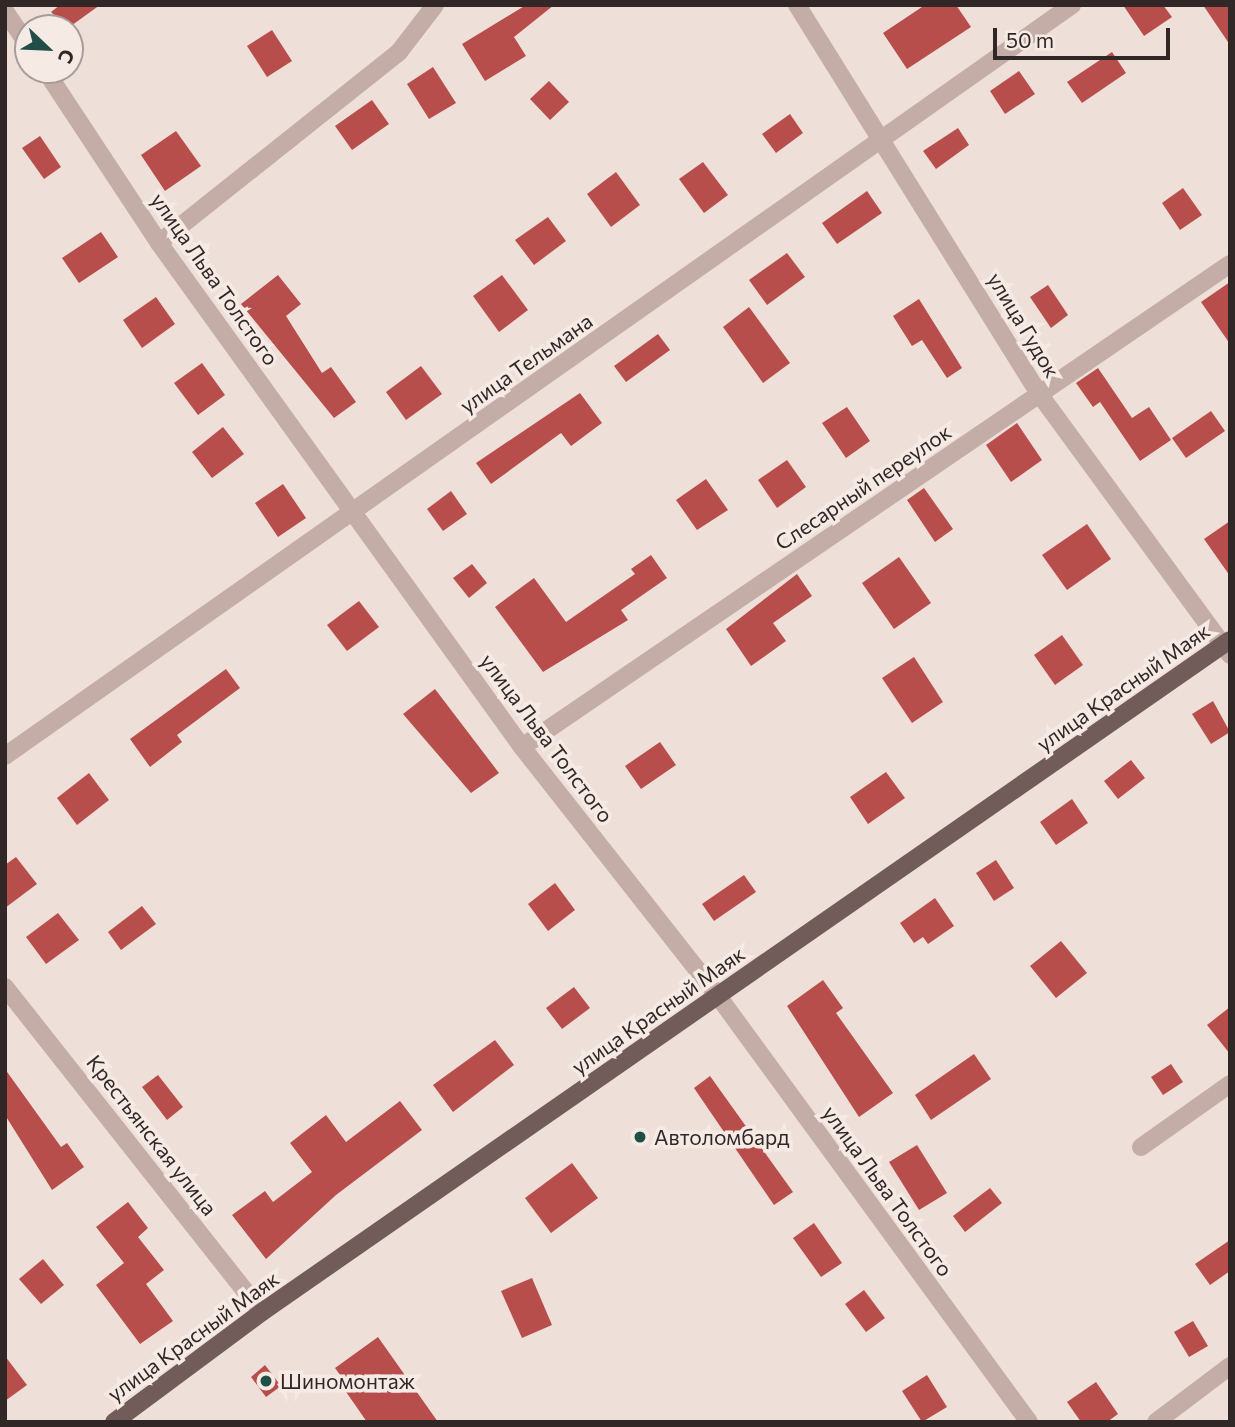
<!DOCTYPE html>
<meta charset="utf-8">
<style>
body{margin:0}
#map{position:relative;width:1235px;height:1427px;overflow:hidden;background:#eedfd9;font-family:Commissioner,sans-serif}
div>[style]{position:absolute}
.building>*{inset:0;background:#b84e4c}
.minor>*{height:18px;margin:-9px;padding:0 9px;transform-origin:9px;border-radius:9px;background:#c4ada6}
.primary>*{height:18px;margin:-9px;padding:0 9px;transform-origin:9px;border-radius:9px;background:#725c59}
.dots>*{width:19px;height:19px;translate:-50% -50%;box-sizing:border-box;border:4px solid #f6eae4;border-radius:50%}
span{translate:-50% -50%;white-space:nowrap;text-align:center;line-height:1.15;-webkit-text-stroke:7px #f6eae4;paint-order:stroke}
.street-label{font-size:21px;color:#312726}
.poi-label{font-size:21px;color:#312726}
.left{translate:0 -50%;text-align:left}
.frame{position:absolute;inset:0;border:7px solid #312726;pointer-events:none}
.north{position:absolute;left:14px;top:14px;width:70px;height:70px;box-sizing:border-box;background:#f6eae4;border:2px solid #a79c98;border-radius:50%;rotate:113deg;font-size:19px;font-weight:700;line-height:28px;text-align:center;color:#312726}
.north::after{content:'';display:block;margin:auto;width:24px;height:32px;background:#214e47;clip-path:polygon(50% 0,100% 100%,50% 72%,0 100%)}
.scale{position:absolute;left:993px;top:28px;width:177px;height:32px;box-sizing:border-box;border:4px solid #312726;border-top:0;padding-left:9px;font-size:21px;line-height:24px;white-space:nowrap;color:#312726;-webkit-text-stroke:5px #f6eae4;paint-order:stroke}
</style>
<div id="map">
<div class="building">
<div style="clip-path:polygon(60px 5px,100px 5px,68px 28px,51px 12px)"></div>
<div style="clip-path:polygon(526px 5px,554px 5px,514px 37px,526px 56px,485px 81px,462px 44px)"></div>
<div style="clip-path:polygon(925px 5px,956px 5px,971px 27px,907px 69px,883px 33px)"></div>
<div style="clip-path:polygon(1123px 5px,1163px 5px,1172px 17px,1144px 36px)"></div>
<div style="clip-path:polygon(1203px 5px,1230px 5px,1230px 45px)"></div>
<div style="clip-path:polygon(272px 30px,292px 61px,267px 77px,247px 46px)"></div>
<div style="clip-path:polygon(1112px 52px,1126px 73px,1082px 103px,1067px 82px)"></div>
<div style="clip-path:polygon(433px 67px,456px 103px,429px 119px,407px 84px)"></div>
<div style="clip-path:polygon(1019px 71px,1035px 94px,1005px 114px,990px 91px)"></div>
<div style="clip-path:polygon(549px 81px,569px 102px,550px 120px,530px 99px)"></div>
<div style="clip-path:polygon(372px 100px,389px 124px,352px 150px,335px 126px)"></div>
<div style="clip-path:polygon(790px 114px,803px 133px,776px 153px,762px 134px)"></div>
<div style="clip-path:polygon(958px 128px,969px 145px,936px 169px,923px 151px)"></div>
<div style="clip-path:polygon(176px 131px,201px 166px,165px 191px,141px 155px)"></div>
<div style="clip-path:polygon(40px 136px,61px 167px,44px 179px,22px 148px)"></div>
<div style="clip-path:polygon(703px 162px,728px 195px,704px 213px,679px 179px)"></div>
<div style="clip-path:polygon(616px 172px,640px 205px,611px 227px,587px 194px)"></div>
<div style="clip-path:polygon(1183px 188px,1202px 215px,1180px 230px,1162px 203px)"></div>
<div style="clip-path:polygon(867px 191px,882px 213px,837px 244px,822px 223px)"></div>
<div style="clip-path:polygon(548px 217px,566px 241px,534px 265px,515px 240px)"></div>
<div style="clip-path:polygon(101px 232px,118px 257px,79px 283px,62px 258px)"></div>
<div style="clip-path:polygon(787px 253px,805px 277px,767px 305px,749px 280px)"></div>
<div style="clip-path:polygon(278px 275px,301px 304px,286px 316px,322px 373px,331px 367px,356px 402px,334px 418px,241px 304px)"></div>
<div style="clip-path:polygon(502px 275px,528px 310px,499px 332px,473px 296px)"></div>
<div style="clip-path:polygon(1230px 282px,1230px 344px,1201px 302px)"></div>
<div style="clip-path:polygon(1048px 285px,1068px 315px,1051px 328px,1030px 297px)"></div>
<div style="clip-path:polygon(156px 297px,175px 324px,142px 348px,123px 320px)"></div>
<div style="clip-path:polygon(919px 299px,962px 368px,947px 378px,922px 340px,912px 346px,893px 316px)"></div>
<div style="clip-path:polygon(749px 307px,790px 363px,763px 383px,723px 327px)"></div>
<div style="clip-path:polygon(658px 334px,670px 350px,626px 382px,614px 366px)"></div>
<div style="clip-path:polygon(202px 363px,225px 395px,198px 415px,174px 383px)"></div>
<div style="clip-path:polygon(421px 366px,442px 394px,406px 420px,386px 392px)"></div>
<div style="clip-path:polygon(1098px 368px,1132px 418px,1149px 407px,1171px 440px,1140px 461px,1100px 402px,1093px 407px,1076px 383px)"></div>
<div style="clip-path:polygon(580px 393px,602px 423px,571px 446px,561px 433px,491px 484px,476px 463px)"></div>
<div style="clip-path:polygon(847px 407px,870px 441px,846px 458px,822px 423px)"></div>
<div style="clip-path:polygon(1211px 411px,1225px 431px,1186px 458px,1172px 438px)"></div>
<div style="clip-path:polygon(1017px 423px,1042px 460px,1011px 482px,986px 445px)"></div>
<div style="clip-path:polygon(223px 427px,244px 454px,212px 478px,192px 452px)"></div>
<div style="clip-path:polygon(787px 460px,806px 487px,777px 508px,758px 480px)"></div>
<div style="clip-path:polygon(706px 479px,728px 510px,697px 530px,676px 500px)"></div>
<div style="clip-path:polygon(283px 484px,306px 518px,278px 537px,255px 503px)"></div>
<div style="clip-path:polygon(924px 488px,953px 529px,935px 542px,907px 500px)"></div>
<div style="clip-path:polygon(451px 491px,467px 514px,443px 531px,427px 509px)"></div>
<div style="clip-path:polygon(1230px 521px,1230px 576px,1204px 539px)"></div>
<div style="clip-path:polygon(1087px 524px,1111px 559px,1067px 590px,1042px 555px)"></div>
<div style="clip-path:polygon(651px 555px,667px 578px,621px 610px,628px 620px,543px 672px,495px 607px,534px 578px,566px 622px,635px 574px,631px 569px)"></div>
<div style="clip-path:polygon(899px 557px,931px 603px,894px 629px,862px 583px)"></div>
<div style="clip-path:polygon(472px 564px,487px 583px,469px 598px,453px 578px)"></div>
<div style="clip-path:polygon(797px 574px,812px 596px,773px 623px,786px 641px,751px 666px,726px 629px)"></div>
<div style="clip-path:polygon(359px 601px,379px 627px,347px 651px,327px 625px)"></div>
<div style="clip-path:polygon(1062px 635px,1083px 665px,1055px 685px,1034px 655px)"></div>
<div style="clip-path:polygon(914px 657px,943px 702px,912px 723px,882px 678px)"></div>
<div style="clip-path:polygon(226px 669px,240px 688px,177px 735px,182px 742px,150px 767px,130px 739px)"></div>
<div style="clip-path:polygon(435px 689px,499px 773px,471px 793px,403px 714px)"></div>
<div style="clip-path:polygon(1213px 701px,1230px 732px,1211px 744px,1192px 714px)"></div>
<div style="clip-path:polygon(660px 742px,676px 765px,641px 789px,625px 766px)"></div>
<div style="clip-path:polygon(1131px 760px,1145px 778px,1118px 799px,1104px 781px)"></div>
<div style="clip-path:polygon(886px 772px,905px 798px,868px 824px,850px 797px)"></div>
<div style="clip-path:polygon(89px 773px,109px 800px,77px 825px,57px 798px)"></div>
<div style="clip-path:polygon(1072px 799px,1088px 823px,1056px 845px,1040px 822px)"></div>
<div style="clip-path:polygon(16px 857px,37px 884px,5px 908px,5px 865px)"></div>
<div style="clip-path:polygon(996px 860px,1014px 888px,994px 901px,976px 873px)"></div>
<div style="clip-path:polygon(744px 875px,756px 892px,714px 921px,702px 904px)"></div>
<div style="clip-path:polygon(555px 883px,575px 910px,548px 931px,528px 904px)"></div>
<div style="clip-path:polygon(935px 898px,954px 926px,928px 944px,923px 937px,914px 943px,900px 923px)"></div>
<div style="clip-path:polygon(142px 906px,156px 924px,121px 950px,108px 932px)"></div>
<div style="clip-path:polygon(58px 913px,79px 940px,46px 964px,26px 937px)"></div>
<div style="clip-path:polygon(1061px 941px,1087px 973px,1056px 998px,1030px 966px)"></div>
<div style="clip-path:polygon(823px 980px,843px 1008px,836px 1013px,893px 1093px,859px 1117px,787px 1006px)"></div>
<div style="clip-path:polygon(574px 987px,590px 1008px,562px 1029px,546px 1008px)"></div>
<div style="clip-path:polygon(1230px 1007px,1230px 1054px,1207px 1025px)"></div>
<div style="clip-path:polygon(495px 1040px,514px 1065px,453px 1112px,433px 1085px)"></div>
<div style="clip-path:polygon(974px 1054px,991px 1079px,931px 1120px,915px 1095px)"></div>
<div style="clip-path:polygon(1171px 1064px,1183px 1082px,1163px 1095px,1151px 1077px)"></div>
<div style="clip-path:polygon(5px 1069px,61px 1147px,67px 1143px,84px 1167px,52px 1190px,5px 1115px)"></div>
<div style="clip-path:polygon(158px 1075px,183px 1107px,167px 1120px,142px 1087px)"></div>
<div style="clip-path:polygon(710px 1076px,793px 1192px,774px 1205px,694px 1088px)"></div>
<div style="clip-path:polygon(400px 1101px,422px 1130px,336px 1195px,266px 1259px,232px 1215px,265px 1191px,273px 1202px,312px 1172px,290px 1143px,326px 1115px,346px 1142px)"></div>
<div style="clip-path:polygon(917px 1145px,947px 1193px,919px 1210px,889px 1162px)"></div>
<div style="clip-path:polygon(572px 1163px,598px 1198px,551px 1233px,525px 1198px)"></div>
<div style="clip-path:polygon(990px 1188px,1002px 1203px,965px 1232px,953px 1216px)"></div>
<div style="clip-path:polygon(128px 1202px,148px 1228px,138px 1237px,164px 1270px,146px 1284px,173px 1321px,140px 1344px,96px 1285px,124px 1263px,96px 1227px)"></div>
<div style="clip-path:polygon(814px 1223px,842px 1263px,821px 1277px,793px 1238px)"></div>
<div style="clip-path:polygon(1230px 1240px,1230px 1271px,1210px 1285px,1195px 1264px)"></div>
<div style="clip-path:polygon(43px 1259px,64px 1285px,41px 1304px,19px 1279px)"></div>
<div style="clip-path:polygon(532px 1278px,552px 1325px,522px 1338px,501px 1291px)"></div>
<div style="clip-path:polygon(864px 1290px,885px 1318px,866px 1332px,845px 1304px)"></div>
<div style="clip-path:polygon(1193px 1321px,1208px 1346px,1189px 1357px,1174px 1332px)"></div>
<div style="clip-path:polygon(378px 1337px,438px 1422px,367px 1422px,344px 1389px,348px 1386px,335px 1368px)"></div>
<div style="clip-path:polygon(5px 1356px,27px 1385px,5px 1401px)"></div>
<div style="clip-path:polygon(265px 1365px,281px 1386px,266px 1397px,251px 1377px)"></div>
<div style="clip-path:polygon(927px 1375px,947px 1407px,922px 1422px,902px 1391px)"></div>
<div style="clip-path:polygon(1096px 1382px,1118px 1414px,1107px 1422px,1081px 1422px,1067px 1402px)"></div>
</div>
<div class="minor">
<div style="left:797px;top:5px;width:460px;rotate:58.1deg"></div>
<div style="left:1040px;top:395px;width:322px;rotate:53.8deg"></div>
<div style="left:5px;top:11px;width:41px;rotate:55.9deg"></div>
<div style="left:45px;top:70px;width:207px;rotate:56.6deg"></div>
<div style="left:159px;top:243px;width:621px;rotate:54.24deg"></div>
<div style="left:522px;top:747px;width:317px;rotate:51.8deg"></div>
<div style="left:718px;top:996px;width:527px;rotate:53.87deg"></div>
<div style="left:159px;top:243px;width:307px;rotate:-38.5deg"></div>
<div style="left:399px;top:52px;width:59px;rotate:-52.5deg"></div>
<div style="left:522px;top:747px;width:857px;rotate:-34.3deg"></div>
<div style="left:5px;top:756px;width:1305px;rotate:-35.14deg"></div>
<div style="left:5px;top:987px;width:414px;rotate:51.7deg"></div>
<div style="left:1141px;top:1147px;width:109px;rotate:-35.3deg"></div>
<div style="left:1156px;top:1422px;width:93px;rotate:-37.1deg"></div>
</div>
<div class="primary">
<div style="left:114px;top:1422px;width:184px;rotate:-36.6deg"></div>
<div style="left:262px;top:1312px;width:1178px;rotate:-34.77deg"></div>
</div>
<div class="dots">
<div style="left:640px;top:1137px;background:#214e47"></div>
<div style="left:266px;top:1381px;background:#214e47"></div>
</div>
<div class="street-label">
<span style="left:215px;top:279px;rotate:55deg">улица Льва Толстого</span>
<span style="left:1024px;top:325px;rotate:59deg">улица Гудок</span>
<span style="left:526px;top:363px;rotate:-35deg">улица Тельмана</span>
<span style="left:863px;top:487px;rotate:-34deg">Слесарный переулок</span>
<span style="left:1123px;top:687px;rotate:-35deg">улица Красный Маяк</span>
<span style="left:547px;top:738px;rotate:53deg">улица Льва Толстого</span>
<span style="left:658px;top:1010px;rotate:-35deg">улица Красный Маяк</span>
<span style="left:152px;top:1135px;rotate:52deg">Крестьянская улица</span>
<span style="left:888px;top:1191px;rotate:54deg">улица Льва Толстого</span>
<span style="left:193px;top:1336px;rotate:-36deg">улица Красный Маяк</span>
</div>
<div class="poi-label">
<span class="left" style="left:654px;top:1137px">Автоломбард</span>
<span class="left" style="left:280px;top:1381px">Шиномонтаж</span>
</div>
<div class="frame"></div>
<div class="north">С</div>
<div class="scale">50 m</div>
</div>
